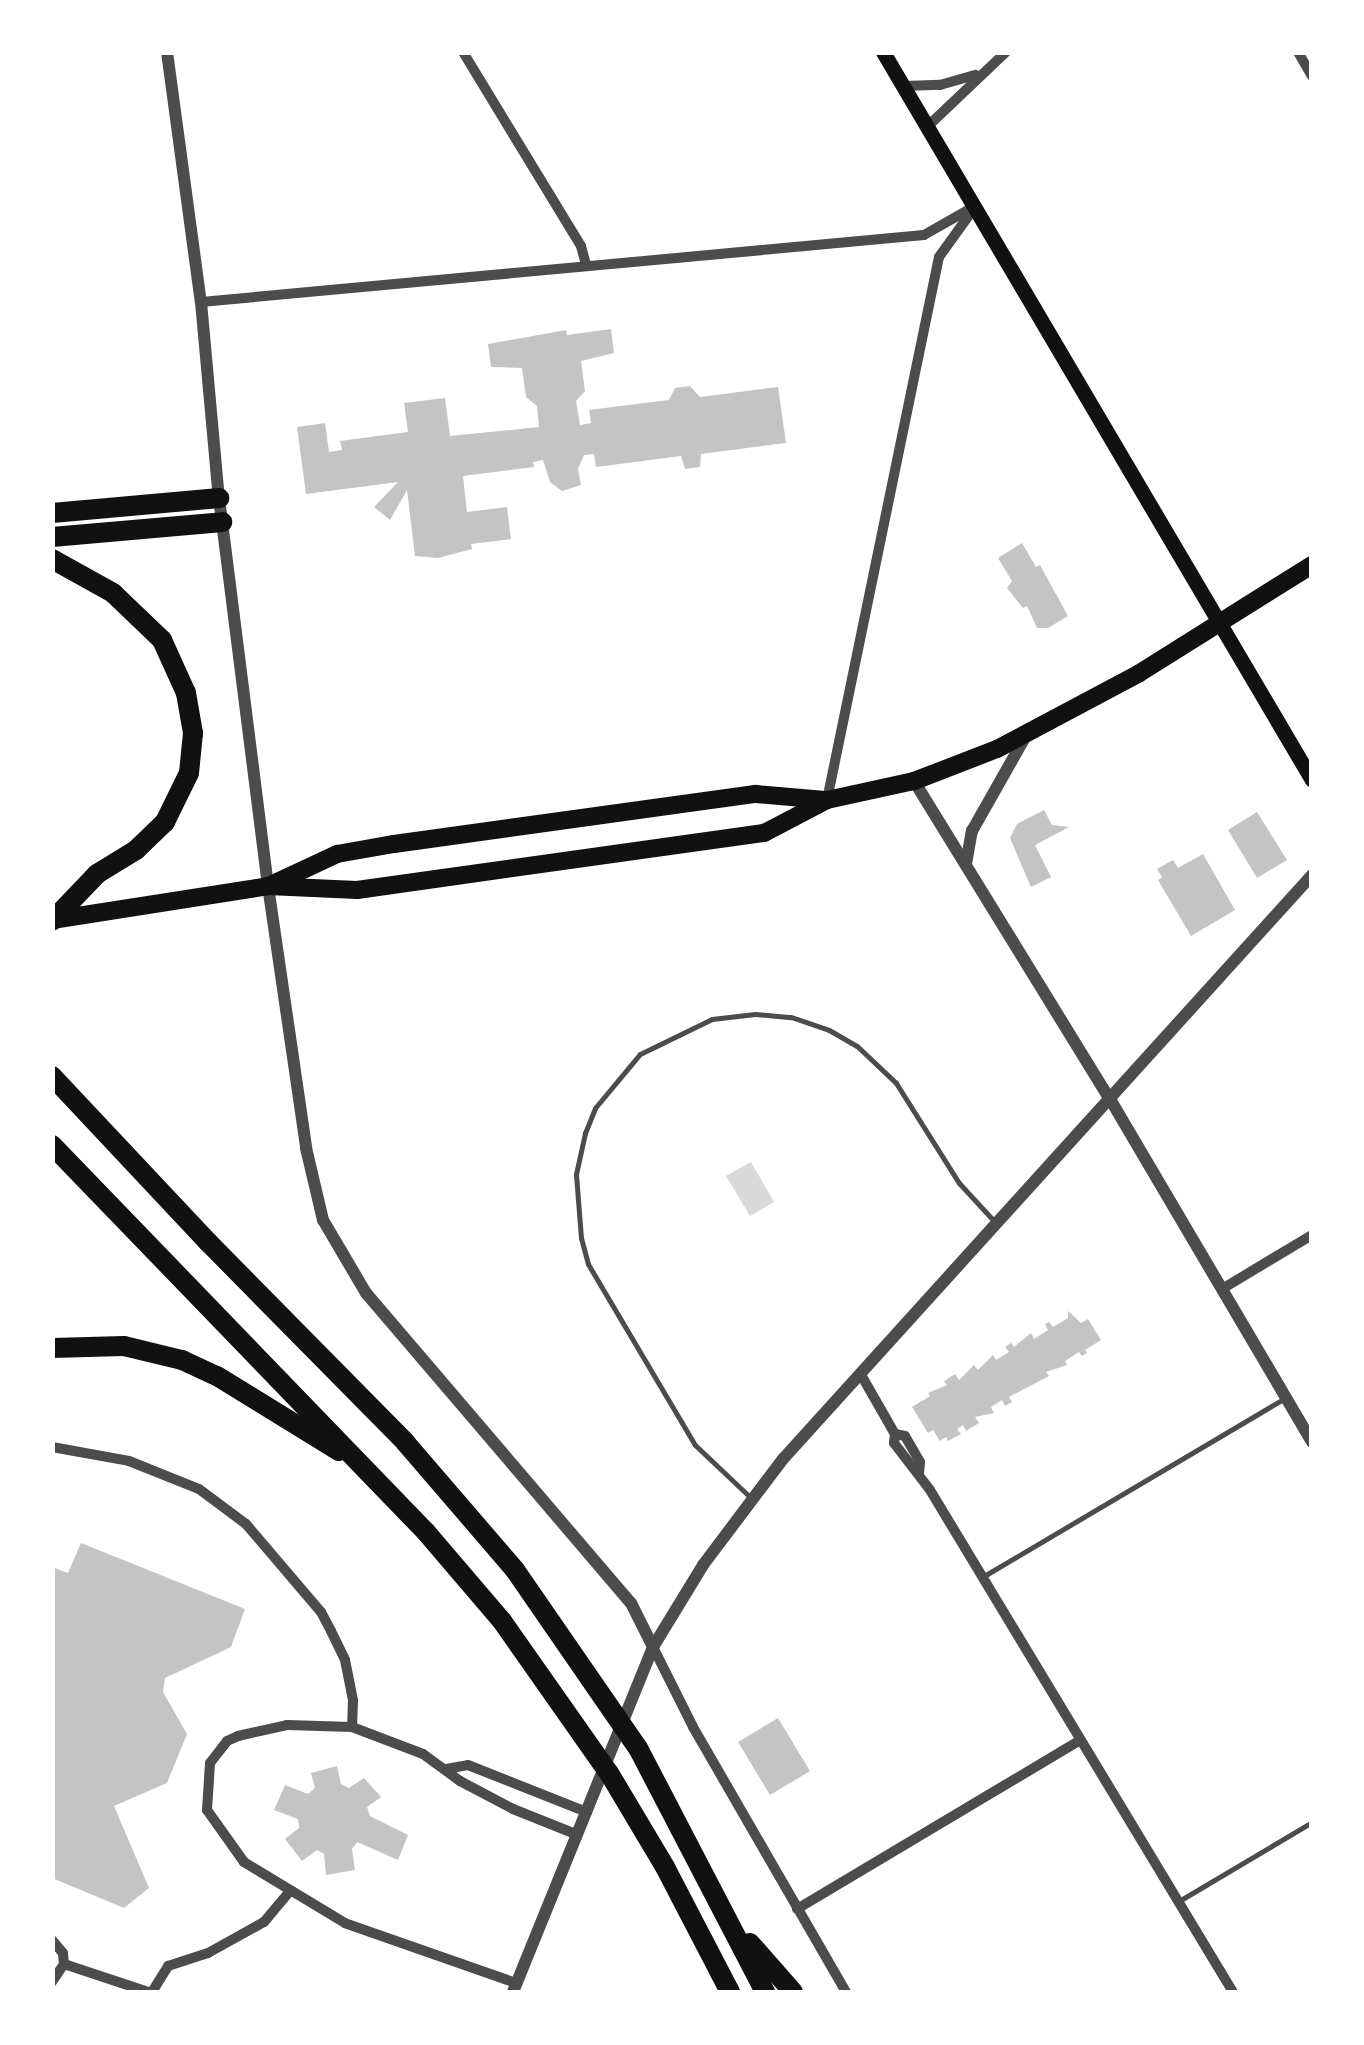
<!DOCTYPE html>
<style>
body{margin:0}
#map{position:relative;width:1364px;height:2045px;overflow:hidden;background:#fff;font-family:"Exo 2",sans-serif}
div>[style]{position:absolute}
.water>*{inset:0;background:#d9d9d9}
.building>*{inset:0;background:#c4c4c4}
.service>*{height:5px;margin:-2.5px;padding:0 2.5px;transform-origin:2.5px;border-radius:2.5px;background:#4c4c4c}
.minor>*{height:10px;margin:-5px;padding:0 5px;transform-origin:5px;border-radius:5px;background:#4c4c4c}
.tertiary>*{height:12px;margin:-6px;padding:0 6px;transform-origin:6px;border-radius:6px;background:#4c4c4c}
.secondary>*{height:15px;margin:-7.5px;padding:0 7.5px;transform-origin:7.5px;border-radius:7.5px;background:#111}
.primary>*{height:18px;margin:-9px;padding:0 9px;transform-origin:9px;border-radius:9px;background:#111}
.motorway>*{height:20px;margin:-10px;padding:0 10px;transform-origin:10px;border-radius:10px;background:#111}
span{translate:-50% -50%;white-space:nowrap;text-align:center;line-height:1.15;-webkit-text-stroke:8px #fff;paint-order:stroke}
.frame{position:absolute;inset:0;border:55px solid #fff;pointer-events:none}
</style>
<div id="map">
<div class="water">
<div style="clip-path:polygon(751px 1162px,774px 1202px,750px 1216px,726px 1176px)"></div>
</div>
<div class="building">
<div style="clip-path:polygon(611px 329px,614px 353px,581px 361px,585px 391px,576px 401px,580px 425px,591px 423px,589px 410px,669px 400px,675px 388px,690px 386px,700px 397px,778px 387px,786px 443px,701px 454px,700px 467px,685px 469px,681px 456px,596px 467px,594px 454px,584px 455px,578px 469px,581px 485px,562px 491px,550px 482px,543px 460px,533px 462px,534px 467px,463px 476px,467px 512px,507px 507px,511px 539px,471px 544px,472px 549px,438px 558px,415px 556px,407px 490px,390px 520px,374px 507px,398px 482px,306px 494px,297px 427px,325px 423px,329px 452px,342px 450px,340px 441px,408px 432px,404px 403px,445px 398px,450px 436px,539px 427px,537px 406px,526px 397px,522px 368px,491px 367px,488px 344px,566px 330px,567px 335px)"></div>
<div style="clip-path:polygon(1022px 543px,1036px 567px,1040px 565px,1068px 616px,1048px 628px,1037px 628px,1027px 606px,1023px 608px,1007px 588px,1012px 581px,998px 558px)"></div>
<div style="clip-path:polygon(1044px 810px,1052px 825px,1069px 827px,1035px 845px,1051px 877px,1031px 887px,1010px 838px,1017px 824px)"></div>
<div style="clip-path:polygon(1257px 812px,1287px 860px,1257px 878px,1228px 830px)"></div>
<div style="clip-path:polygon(1203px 854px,1235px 910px,1191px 936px,1158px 880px,1162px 877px,1157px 869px,1173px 860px,1178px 868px)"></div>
<div style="clip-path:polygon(1068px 1311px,1081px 1323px,1088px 1319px,1101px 1340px,1085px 1350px,1087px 1353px,1082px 1356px,1079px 1352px,1065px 1361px,1067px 1365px,1046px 1372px,1049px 1376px,1009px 1397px,1012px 1402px,1005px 1406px,1002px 1400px,991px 1407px,994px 1413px,975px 1417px,979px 1423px,966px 1431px,963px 1425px,957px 1429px,961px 1434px,948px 1441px,946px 1437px,940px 1441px,933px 1430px,928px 1433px,912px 1407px,930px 1396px,928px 1393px,947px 1385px,944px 1381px,955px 1374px,959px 1380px,974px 1365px,978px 1370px,993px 1355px,996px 1360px,1009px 1352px,1005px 1347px,1011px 1343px,1014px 1347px,1031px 1333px,1034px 1339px,1048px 1330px,1045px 1324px,1049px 1322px,1053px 1327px,1068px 1318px)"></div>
<div style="clip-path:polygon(81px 1543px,245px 1609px,231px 1647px,165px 1678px,163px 1692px,187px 1734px,167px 1783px,114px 1806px,149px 1888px,124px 1908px,52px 1878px,52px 1567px,68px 1573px)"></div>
<div style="clip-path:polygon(778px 1718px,810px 1771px,770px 1795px,738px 1742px)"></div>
<div style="clip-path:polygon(337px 1766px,341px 1784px,349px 1788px,364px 1778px,381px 1797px,367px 1807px,370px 1816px,408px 1835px,398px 1860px,357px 1842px,352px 1849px,355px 1870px,326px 1875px,324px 1854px,317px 1850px,302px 1861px,285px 1839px,299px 1828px,298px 1819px,274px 1810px,285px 1785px,308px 1794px,315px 1788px,311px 1773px)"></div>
</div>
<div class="service">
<div style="left:750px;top:1497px;width:76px;rotate:-136.6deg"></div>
<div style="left:695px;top:1445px;width:210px;rotate:-120.6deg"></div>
<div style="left:588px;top:1264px;width:27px;rotate:-105deg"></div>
<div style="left:581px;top:1238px;width:64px;rotate:-94.5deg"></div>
<div style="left:576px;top:1174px;width:42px;rotate:-77.6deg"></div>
<div style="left:585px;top:1133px;width:27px;rotate:-68deg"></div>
<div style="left:595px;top:1108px;width:70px;rotate:-50.2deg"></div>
<div style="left:640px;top:1054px;width:80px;rotate:-25.9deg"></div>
<div style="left:712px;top:1019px;width:43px;rotate:-6.6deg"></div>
<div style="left:755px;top:1014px;width:36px;rotate:5deg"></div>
<div style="left:791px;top:1017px;width:40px;rotate:18.9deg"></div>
<div style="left:829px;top:1030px;width:32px;rotate:30deg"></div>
<div style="left:857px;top:1046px;width:54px;rotate:43.5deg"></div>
<div style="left:896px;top:1083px;width:118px;rotate:57.8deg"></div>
<div style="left:959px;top:1183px;width:53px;rotate:47.3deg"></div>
<div style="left:984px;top:1576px;width:350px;rotate:-30.6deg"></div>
<div style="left:1179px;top:1901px;width:155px;rotate:-30.7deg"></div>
</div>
<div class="minor">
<div style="left:463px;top:52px;width:227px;rotate:58.7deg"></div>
<div style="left:581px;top:246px;width:20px;rotate:75deg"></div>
<div style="left:1298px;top:52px;width:28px;rotate:60deg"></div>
<div style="left:904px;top:86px;width:36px;rotate:-2deg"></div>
<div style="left:940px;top:85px;width:37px;rotate:-16deg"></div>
<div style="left:928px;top:126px;width:108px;rotate:-43.5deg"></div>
<div style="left:201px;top:302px;width:726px;rotate:-5.29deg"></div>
<div style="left:924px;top:235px;width:59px;rotate:-29.6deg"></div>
<div style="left:827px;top:800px;width:554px;rotate:-78.35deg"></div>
<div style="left:939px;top:257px;width:57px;rotate:-54.3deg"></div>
<div style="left:1222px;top:1289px;width:105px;rotate:-31deg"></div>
<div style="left:860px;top:1373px;width:70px;rotate:60.2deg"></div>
<div style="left:895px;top:1434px;width:9px;rotate:96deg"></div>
<div style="left:894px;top:1443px;width:59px;rotate:52.5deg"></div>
<div style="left:930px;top:1490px;width:586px;rotate:58.89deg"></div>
<div style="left:895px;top:1434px;width:10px;rotate:11deg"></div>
<div style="left:905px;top:1436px;width:30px;rotate:60deg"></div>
<div style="left:920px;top:1462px;width:11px;rotate:95deg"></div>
<div style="left:52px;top:1447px;width:78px;rotate:10.3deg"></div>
<div style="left:129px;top:1461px;width:75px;rotate:21.8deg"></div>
<div style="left:199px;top:1489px;width:59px;rotate:36.7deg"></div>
<div style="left:246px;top:1524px;width:116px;rotate:49.6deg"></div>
<div style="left:321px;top:1612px;width:21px;rotate:62deg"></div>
<div style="left:331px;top:1631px;width:32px;rotate:64deg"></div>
<div style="left:345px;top:1660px;width:41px;rotate:78.7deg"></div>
<div style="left:353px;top:1700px;width:27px;rotate:92deg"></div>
<div style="left:653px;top:1647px;width:89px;rotate:63.4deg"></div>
<div style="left:693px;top:1727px;width:306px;rotate:60deg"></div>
<div style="left:446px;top:1769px;width:22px;rotate:-10deg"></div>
<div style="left:468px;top:1765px;width:128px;rotate:21.6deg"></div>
<div style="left:797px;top:1909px;width:328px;rotate:-30.8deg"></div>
<div style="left:52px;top:1940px;width:17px;rotate:50deg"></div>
<div style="left:63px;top:1953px;width:11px;rotate:85deg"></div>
<div style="left:64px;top:1964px;width:22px;rotate:124deg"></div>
<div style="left:64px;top:1964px;width:89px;rotate:18.4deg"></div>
<div style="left:516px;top:1983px;width:181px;rotate:-160.7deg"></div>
<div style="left:345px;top:1923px;width:118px;rotate:-148.9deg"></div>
<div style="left:244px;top:1862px;width:64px;rotate:-125.4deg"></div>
<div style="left:207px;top:1810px;width:47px;rotate:-86.3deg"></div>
<div style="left:210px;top:1763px;width:28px;rotate:-52deg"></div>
<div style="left:227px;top:1741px;width:12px;rotate:-24deg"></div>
<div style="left:238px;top:1736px;width:50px;rotate:-12.7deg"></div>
<div style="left:287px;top:1725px;width:65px;rotate:1.8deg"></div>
<div style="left:352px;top:1727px;width:76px;rotate:20.8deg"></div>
<div style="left:423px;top:1754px;width:46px;rotate:36.1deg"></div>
<div style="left:460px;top:1781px;width:60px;rotate:27.8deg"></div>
<div style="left:513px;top:1809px;width:70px;rotate:21.8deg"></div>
<div style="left:152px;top:1992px;width:31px;rotate:-58deg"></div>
<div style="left:168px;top:1966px;width:42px;rotate:-18deg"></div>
<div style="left:208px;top:1953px;width:64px;rotate:-29deg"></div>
<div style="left:264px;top:1922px;width:39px;rotate:-50deg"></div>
</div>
<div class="tertiary">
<div style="left:167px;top:52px;width:252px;rotate:82.3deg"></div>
<div style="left:201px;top:302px;width:197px;rotate:84.8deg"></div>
<div style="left:219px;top:498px;width:391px;rotate:82.8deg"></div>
<div style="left:268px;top:886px;width:265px;rotate:81.7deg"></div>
<div style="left:306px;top:1148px;width:74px;rotate:76.7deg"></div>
<div style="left:323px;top:1220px;width:85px;rotate:59.5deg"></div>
<div style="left:366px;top:1293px;width:408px;rotate:49.5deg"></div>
<div style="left:631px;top:1603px;width:49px;rotate:63.4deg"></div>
<div style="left:914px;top:781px;width:374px;rotate:58.4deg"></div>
<div style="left:1110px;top:1099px;width:398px;rotate:59.5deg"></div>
<div style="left:966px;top:864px;width:34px;rotate:-80deg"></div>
<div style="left:972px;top:831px;width:114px;rotate:-60.5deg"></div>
<div style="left:513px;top:1992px;width:372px;rotate:-67.9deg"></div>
<div style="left:653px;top:1647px;width:96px;rotate:-58.6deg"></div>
<div style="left:703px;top:1565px;width:133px;rotate:-53deg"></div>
<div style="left:783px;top:1459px;width:788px;rotate:-47.83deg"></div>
</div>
<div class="secondary">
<div style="left:883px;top:52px;width:845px;rotate:59.49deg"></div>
</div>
<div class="primary">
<div style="left:273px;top:884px;width:71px;rotate:-25.1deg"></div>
<div style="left:337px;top:854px;width:58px;rotate:-10deg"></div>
<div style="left:394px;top:844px;width:365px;rotate:-7.9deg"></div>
<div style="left:756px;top:794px;width:69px;rotate:5deg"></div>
<div style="left:52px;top:920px;width:219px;rotate:-8.9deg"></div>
<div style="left:268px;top:886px;width:89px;rotate:2.6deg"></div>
<div style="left:357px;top:890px;width:411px;rotate:-8deg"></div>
<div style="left:764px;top:833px;width:71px;rotate:-27.6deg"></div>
<div style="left:827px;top:800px;width:89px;rotate:-12.3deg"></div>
<div style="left:914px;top:781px;width:89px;rotate:-21.1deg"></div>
<div style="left:997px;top:749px;width:160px;rotate:-28deg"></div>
<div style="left:1138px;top:674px;width:205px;rotate:-32.1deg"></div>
</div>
<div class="motorway">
<div style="left:52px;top:513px;width:168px;rotate:-5.1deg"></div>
<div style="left:52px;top:537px;width:171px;rotate:-5deg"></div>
<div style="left:52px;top:559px;width:70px;rotate:29.1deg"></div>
<div style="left:113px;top:593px;width:68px;rotate:43.8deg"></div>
<div style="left:162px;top:640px;width:58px;rotate:65.6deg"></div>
<div style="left:186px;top:693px;width:41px;rotate:80.1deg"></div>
<div style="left:193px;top:733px;width:40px;rotate:95.7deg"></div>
<div style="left:189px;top:773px;width:55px;rotate:116.1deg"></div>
<div style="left:165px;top:822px;width:40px;rotate:136deg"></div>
<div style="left:136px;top:850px;width:46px;rotate:148.4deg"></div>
<div style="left:97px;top:874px;width:64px;rotate:133.7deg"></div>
<div style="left:52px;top:1076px;width:228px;rotate:46.8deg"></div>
<div style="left:208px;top:1242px;width:281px;rotate:45.4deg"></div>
<div style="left:405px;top:1442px;width:169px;rotate:49.3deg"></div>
<div style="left:515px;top:1570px;width:216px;rotate:55.4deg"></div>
<div style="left:638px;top:1748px;width:275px;rotate:62.5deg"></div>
<div style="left:52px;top:1145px;width:538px;rotate:45.98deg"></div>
<div style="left:426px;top:1532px;width:117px;rotate:49.5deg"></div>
<div style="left:502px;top:1621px;width:186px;rotate:54.9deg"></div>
<div style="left:609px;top:1773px;width:109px;rotate:59.2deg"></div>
<div style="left:665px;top:1867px;width:141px;rotate:62.5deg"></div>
<div style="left:52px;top:1348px;width:72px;rotate:-1.6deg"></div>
<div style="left:124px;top:1346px;width:60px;rotate:13.6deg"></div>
<div style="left:182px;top:1360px;width:38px;rotate:25deg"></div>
<div style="left:217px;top:1376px;width:143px;rotate:31.6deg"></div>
<div style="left:750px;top:1943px;width:65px;rotate:48.7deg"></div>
</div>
<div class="frame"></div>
</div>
